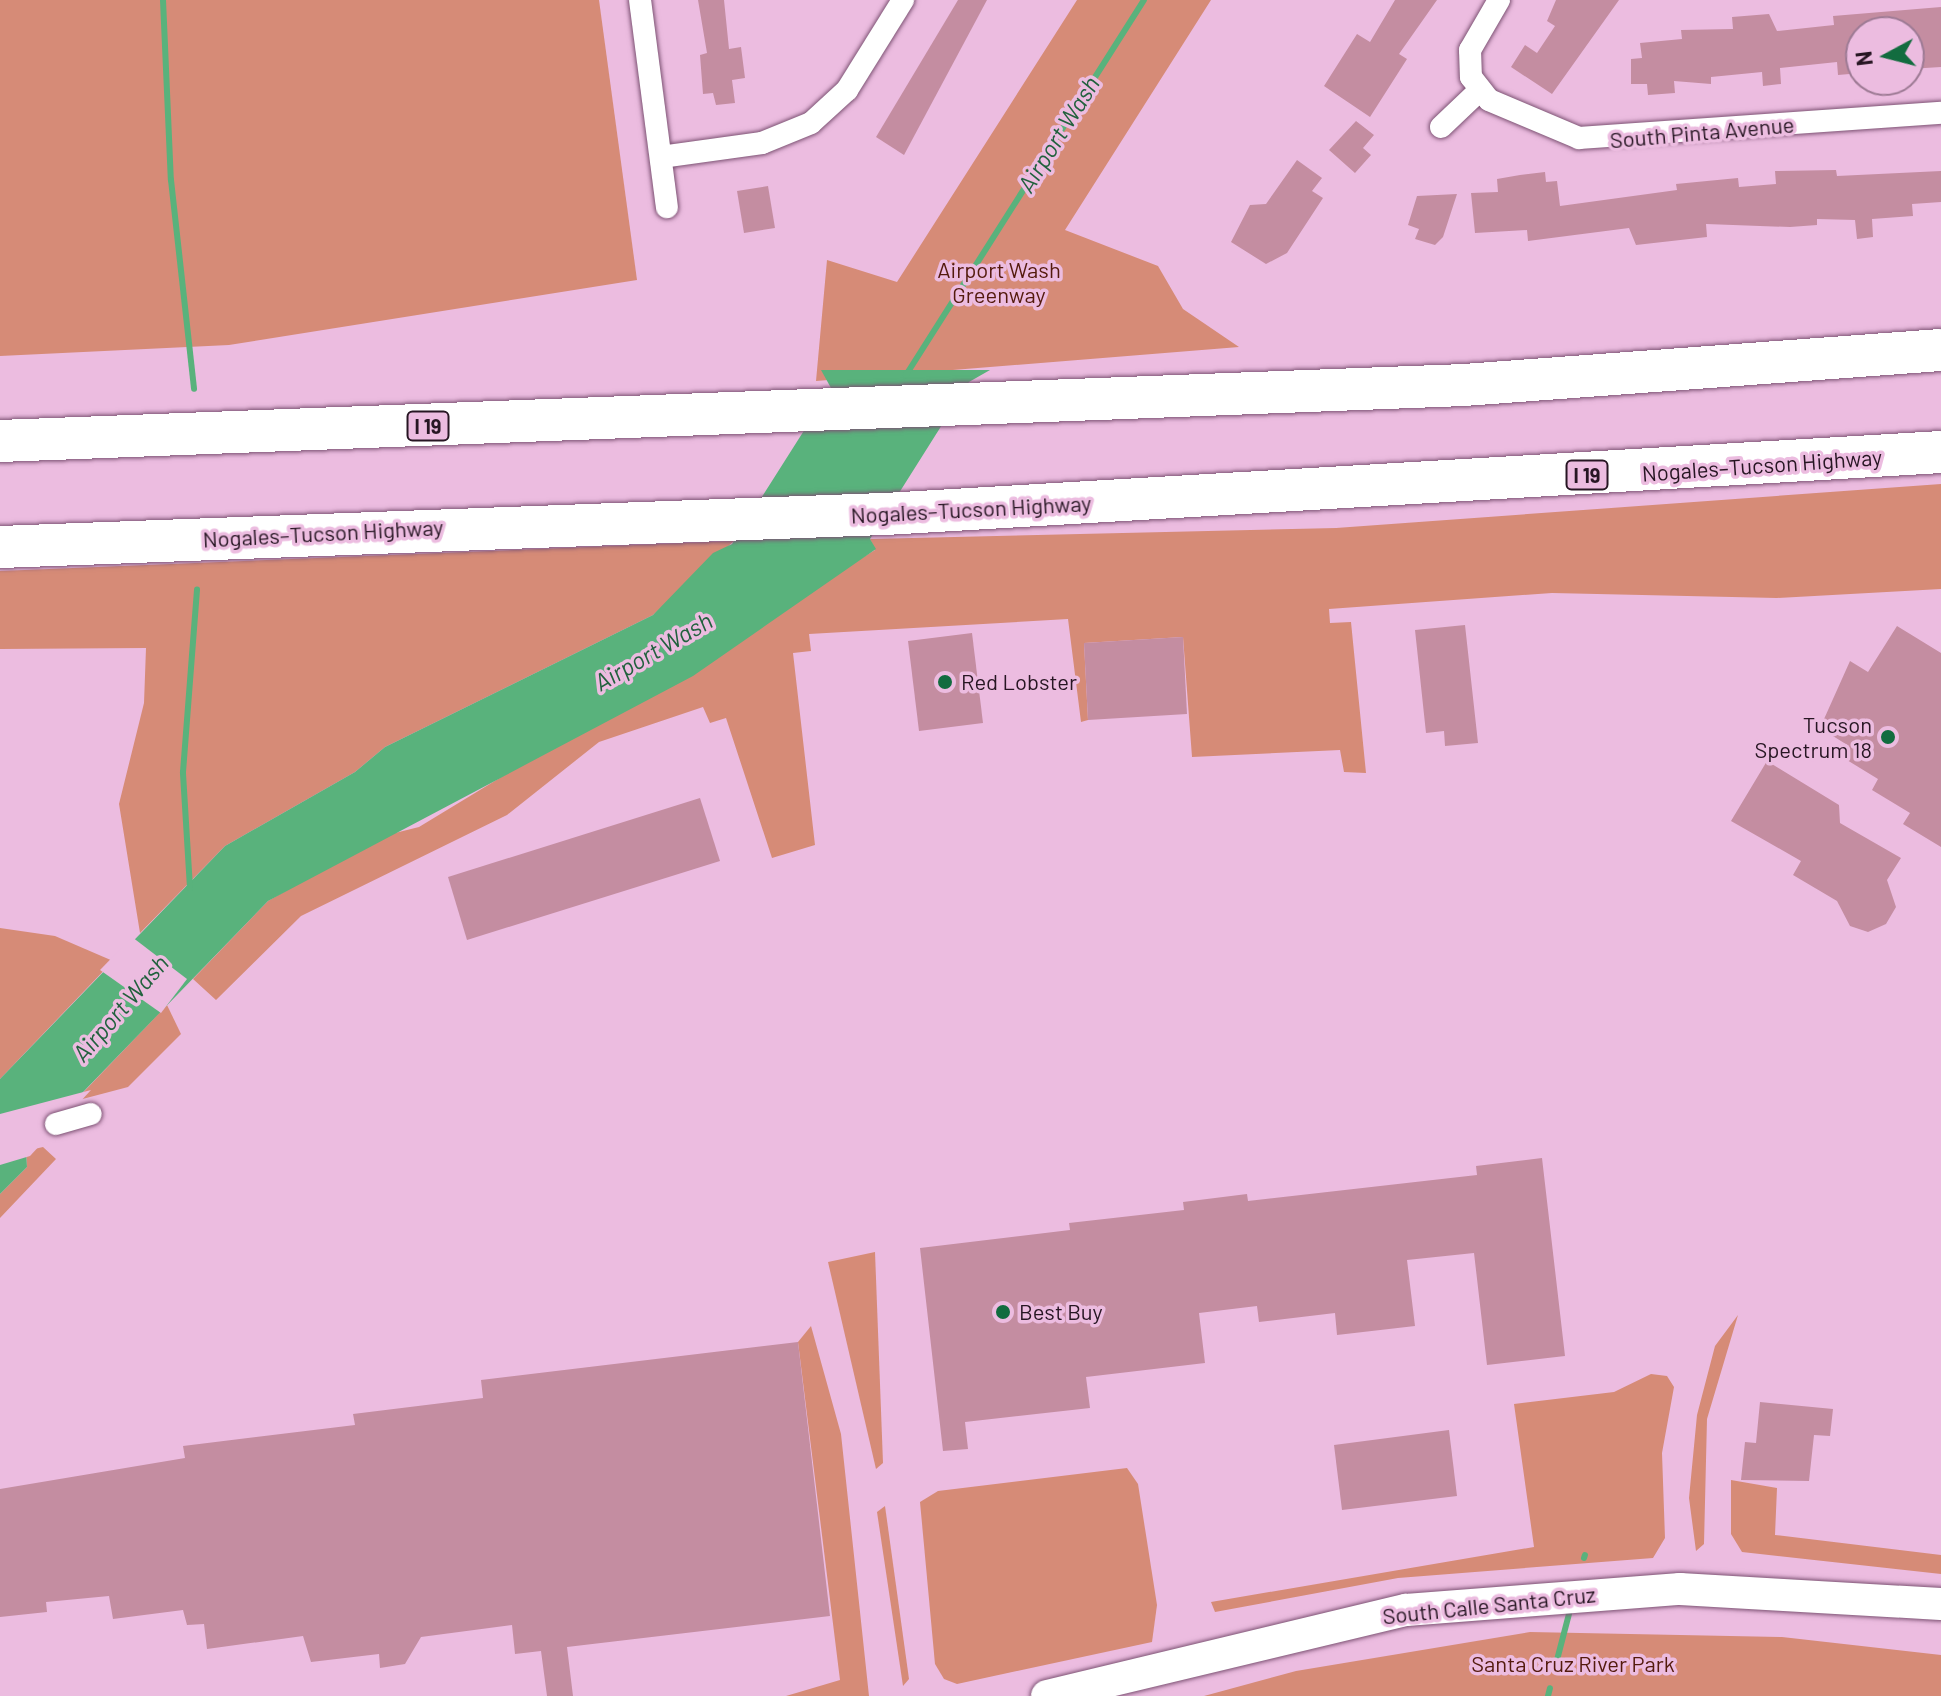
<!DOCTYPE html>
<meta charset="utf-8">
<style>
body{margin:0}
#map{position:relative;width:1941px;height:1696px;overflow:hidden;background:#ecbce0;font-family:Barlow,sans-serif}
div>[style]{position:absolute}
.green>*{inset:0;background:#d68b77}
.water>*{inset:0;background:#59b27c}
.pier>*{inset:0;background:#ecbce0}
.stream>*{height:6px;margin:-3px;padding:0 3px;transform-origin:3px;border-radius:3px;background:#59b27c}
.building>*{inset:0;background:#c48da1}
.roads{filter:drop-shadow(0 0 2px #7d5374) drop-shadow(0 0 2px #7d5374)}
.street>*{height:22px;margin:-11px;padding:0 11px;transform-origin:11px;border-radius:11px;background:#fff}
.secondary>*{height:32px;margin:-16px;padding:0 16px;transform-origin:16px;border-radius:16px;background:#fff}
.highway>*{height:42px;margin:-21px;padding:0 21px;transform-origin:21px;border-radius:21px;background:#fff}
.dots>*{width:22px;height:22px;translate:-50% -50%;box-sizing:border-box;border:4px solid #ecbce0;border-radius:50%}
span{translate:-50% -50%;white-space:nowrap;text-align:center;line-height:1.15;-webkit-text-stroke:7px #ecbce0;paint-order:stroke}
.shield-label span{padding:2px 6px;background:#ecbce0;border:2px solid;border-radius:6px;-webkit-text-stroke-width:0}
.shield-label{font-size:20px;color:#271623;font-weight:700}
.street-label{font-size:22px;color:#271623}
.park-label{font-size:22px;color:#531a0c}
.poi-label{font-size:22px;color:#271623}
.left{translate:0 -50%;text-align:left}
.right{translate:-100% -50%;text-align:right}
.water-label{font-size:24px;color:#21613d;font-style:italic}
.north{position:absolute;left:1845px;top:16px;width:80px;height:80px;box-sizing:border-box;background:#ecbce0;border:2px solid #9d7a94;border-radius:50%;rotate:263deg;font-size:22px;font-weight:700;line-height:32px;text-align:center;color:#271623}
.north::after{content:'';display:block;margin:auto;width:28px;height:36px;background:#126c3f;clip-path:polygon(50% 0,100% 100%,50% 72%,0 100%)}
</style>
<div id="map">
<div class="green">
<div style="clip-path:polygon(0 0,599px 0,637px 280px,229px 345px,0 356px)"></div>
<div style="clip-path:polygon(1077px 0,1211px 0,1065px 230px,1158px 266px,1183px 309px,1239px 347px,816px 381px,827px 260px,897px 282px)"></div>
<div style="clip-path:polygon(1941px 484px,1941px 589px,1777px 598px,1552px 593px,1329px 609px,1330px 623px,1351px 622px,1366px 773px,1344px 772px,1340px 750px,1192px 757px,1183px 637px,1084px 643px,1088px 720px,1081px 722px,1068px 619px,809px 634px,811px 651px,793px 653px,815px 845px,772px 858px,726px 718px,710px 723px,703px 707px,599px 742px,507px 815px,301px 916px,216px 1000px,193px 979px,268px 901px,379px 837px,419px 827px,875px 550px,870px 539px,1336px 528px)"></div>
<div style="clip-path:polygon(734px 541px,653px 615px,385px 747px,355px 772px,225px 846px,140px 933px,119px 804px,144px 703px,146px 648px,0 649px,0 571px)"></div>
<div style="clip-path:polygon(0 928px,55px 936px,113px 961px,0 1079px)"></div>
<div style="clip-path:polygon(167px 1005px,181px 1034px,128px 1087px,75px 1101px)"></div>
<div style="clip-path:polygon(43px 1147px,56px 1159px,0 1218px,0 1194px,27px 1167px,26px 1151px)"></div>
<div style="clip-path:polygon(875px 1252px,883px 1463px,876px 1469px,828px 1262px)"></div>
<div style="clip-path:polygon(1738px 1315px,1707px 1419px,1704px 1544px,1696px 1551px,1689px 1498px,1697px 1415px,1715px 1346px)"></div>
<div style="clip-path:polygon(811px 1326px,841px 1434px,869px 1696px,786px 1696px,840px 1680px,798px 1342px)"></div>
<div style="clip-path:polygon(1651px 1374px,1667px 1376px,1674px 1387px,1662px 1453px,1665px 1538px,1653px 1558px,1398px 1578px,1215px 1612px,1211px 1602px,1534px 1547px,1514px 1404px,1614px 1392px)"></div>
<div style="clip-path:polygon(1127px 1468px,1138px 1484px,1157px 1605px,1152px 1642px,957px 1684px,944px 1679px,935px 1664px,920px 1502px,938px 1491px)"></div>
<div style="clip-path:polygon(1731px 1480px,1777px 1488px,1775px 1535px,1941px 1555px,1941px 1574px,1742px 1552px,1731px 1534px)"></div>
<div style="clip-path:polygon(885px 1506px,909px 1679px,903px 1686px,877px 1512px)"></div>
<div style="clip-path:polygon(1530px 1632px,1782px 1637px,1941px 1655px,1941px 1696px,1204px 1696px,1296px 1671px)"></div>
</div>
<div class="water">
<div style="clip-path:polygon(821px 370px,990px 370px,969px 382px,870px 539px,876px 549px,693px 676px,268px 901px,26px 1151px,27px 1167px,0 1194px,0 1079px,225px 846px,355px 772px,385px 747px,653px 615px,713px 553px,732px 544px,831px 388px)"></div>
</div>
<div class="pier">
<div style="clip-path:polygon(132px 937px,187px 979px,161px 1013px,100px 970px)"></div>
<div style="clip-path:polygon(91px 1090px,30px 1156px,0 1165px,0 1114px)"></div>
</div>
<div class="stream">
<div style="left:163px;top:0;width:180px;rotate:87.5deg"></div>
<div style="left:171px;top:180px;width:210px;rotate:83.7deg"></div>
<div style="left:906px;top:375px;width:444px;rotate:-57.6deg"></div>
<div style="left:190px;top:888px;width:116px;rotate:-93.5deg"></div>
<div style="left:183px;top:772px;width:183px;rotate:-85.6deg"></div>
<div style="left:1584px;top:1558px;width:3px;rotate:-72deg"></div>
<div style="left:1557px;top:1660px;width:48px;rotate:-75.4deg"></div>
<div style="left:1548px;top:1696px;width:8px;rotate:-76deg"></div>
</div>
<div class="building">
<div style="clip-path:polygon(698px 0,724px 0,729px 49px,741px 47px,745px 78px,732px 80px,735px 103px,716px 105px,713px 93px,703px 94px,700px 55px,707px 53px)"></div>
<div style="clip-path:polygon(958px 0,987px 0,904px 155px,876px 137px)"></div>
<div style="clip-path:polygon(1395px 0,1437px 0,1399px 54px,1407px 59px,1370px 117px,1324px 86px,1357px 34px,1370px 42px)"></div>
<div style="clip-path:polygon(1556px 0,1619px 0,1552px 94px,1511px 67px,1525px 45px,1537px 53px,1555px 26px,1547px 21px)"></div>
<div style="clip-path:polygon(1941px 7px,1941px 67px,1909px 69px,1909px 32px,1861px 32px,1861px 73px,1838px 75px,1837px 62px,1780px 68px,1781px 84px,1763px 86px,1762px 72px,1711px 77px,1711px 84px,1674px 81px,1675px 93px,1648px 95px,1647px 84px,1631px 84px,1631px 59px,1642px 58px,1640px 43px,1682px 39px,1681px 30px,1733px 29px,1732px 17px,1769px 14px,1777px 31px,1834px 25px,1833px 16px)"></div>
<div style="clip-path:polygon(1356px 121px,1374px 135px,1363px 148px,1371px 155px,1355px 173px,1329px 150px)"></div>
<div style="clip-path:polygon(1297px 160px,1322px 178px,1312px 191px,1323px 198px,1287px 253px,1266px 264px,1231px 242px,1250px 205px,1266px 204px)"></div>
<div style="clip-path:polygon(1836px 170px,1837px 176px,1941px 171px,1941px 202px,1912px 204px,1913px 216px,1872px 219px,1873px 237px,1857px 239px,1855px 220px,1817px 219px,1817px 225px,1790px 227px,1706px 224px,1707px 237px,1636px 245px,1629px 228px,1528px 241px,1527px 230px,1475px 233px,1471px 193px,1498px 192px,1497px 179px,1520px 175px,1545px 172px,1546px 182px,1557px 181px,1560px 206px,1677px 190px,1676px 184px,1738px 178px,1739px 187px,1776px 184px,1775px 171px)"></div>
<div style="clip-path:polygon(768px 186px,775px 228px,744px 233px,737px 191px)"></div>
<div style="clip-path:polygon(1457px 194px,1443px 237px,1435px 245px,1415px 239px,1419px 229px,1408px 225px,1417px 196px)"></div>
<div style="clip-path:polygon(1465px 625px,1478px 743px,1445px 746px,1444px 731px,1426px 733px,1415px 630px)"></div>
<div style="clip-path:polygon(1897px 626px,1941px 653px,1941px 847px,1903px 824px,1910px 813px,1872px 790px,1878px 779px,1842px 757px,1849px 746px,1820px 728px,1850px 661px,1868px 672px)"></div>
<div style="clip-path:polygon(972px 633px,983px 723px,919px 731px,908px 641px)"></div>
<div style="clip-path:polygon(1183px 637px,1187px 714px,1088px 720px,1084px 643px)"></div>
<div style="clip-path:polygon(1767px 761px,1839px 805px,1840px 823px,1901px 858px,1887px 880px,1896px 907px,1886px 924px,1868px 932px,1850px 926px,1837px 901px,1793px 875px,1801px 861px,1731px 821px)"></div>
<div style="clip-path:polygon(700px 798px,720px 861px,467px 940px,448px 877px)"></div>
<div style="clip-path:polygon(1542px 1158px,1565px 1356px,1487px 1365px,1474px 1253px,1407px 1260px,1415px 1326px,1337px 1335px,1335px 1313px,1259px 1322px,1257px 1306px,1199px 1313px,1205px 1363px,1086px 1377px,1090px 1408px,965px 1422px,968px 1449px,943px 1451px,920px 1248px,1070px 1230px,1069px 1223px,1184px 1210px,1183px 1202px,1247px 1194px,1248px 1201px,1477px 1175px,1476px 1166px)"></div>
<div style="clip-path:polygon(798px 1342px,830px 1616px,567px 1647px,573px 1696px,547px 1696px,541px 1651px,515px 1654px,512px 1625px,421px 1637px,405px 1664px,380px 1668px,379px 1654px,311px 1662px,303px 1636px,207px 1649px,204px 1624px,187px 1625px,183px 1610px,113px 1619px,109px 1596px,46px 1602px,47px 1612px,0 1617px,0 1489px,185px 1458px,183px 1446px,355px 1425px,353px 1414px,483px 1398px,481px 1380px)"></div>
<div style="clip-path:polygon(1760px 1402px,1833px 1409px,1830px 1436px,1814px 1435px,1809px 1481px,1741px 1480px,1745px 1442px,1756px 1443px)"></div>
<div style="clip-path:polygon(1449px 1430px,1457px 1496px,1342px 1510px,1334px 1445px)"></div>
</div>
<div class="roads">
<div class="street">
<div style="left:640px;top:0;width:209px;rotate:82.6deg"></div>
<div style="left:1499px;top:0;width:58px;rotate:120.1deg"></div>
<div style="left:1470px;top:50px;width:27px;rotate:88deg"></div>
<div style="left:1471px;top:77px;width:29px;rotate:52deg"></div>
<div style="left:1489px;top:100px;width:98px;rotate:22.9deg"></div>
<div style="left:1579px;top:138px;width:363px;rotate:-4deg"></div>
<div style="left:1441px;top:127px;width:54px;rotate:-43.5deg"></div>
<div style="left:661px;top:157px;width:102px;rotate:-7.9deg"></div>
<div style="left:762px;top:143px;width:53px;rotate:-22.2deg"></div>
<div style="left:811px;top:123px;width:49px;rotate:-42.5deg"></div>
<div style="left:847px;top:90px;width:106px;rotate:-58.1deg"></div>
<div style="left:56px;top:1124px;width:36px;rotate:-16deg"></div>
</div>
<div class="secondary">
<div style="left:1047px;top:1696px;width:369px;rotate:-13.5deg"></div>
<div style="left:1406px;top:1610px;width:275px;rotate:-4.4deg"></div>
<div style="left:1680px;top:1589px;width:261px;rotate:3.3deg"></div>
</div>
<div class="highway">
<div style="left:0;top:441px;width:1465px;rotate:-2.19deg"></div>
<div style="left:1464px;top:385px;width:478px;rotate:-4.2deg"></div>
<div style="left:0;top:547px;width:886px;rotate:-2.14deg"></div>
<div style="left:885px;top:514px;width:1058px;rotate:-3.36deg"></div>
</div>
</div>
<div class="dots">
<div style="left:945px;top:682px;background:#126c3f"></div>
<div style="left:1888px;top:737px;background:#126c3f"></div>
<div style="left:1003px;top:1312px;background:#126c3f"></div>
</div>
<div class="shield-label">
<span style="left:428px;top:426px">I 19</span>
<span style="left:1587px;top:475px">I 19</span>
</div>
<div class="street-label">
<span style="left:1702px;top:132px;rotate:-5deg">South Pinta Avenue</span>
<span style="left:1762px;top:465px;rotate:-4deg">Nogales–Tucson Highway</span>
<span style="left:971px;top:509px;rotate:-3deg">Nogales–Tucson Highway</span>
<span style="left:323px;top:533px;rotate:-3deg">Nogales–Tucson Highway</span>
<span style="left:1489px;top:1605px;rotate:-6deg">South Calle Santa Cruz</span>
</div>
<div class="park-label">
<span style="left:999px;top:282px">Airport Wash<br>Greenway</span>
<span style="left:1573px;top:1664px">Santa Cruz River Park</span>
</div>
<div class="poi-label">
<span class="left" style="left:961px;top:682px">Red Lobster</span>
<span class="right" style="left:1872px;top:737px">Tucson<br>Spectrum 18</span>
<span class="left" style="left:1019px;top:1312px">Best Buy</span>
</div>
<div class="water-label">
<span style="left:1058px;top:134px;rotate:-58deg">Airport Wash</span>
<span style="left:653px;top:651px;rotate:-30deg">Airport Wash</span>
<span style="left:120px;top:1008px;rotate:-49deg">Airport Wash</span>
</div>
<div class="north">N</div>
</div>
